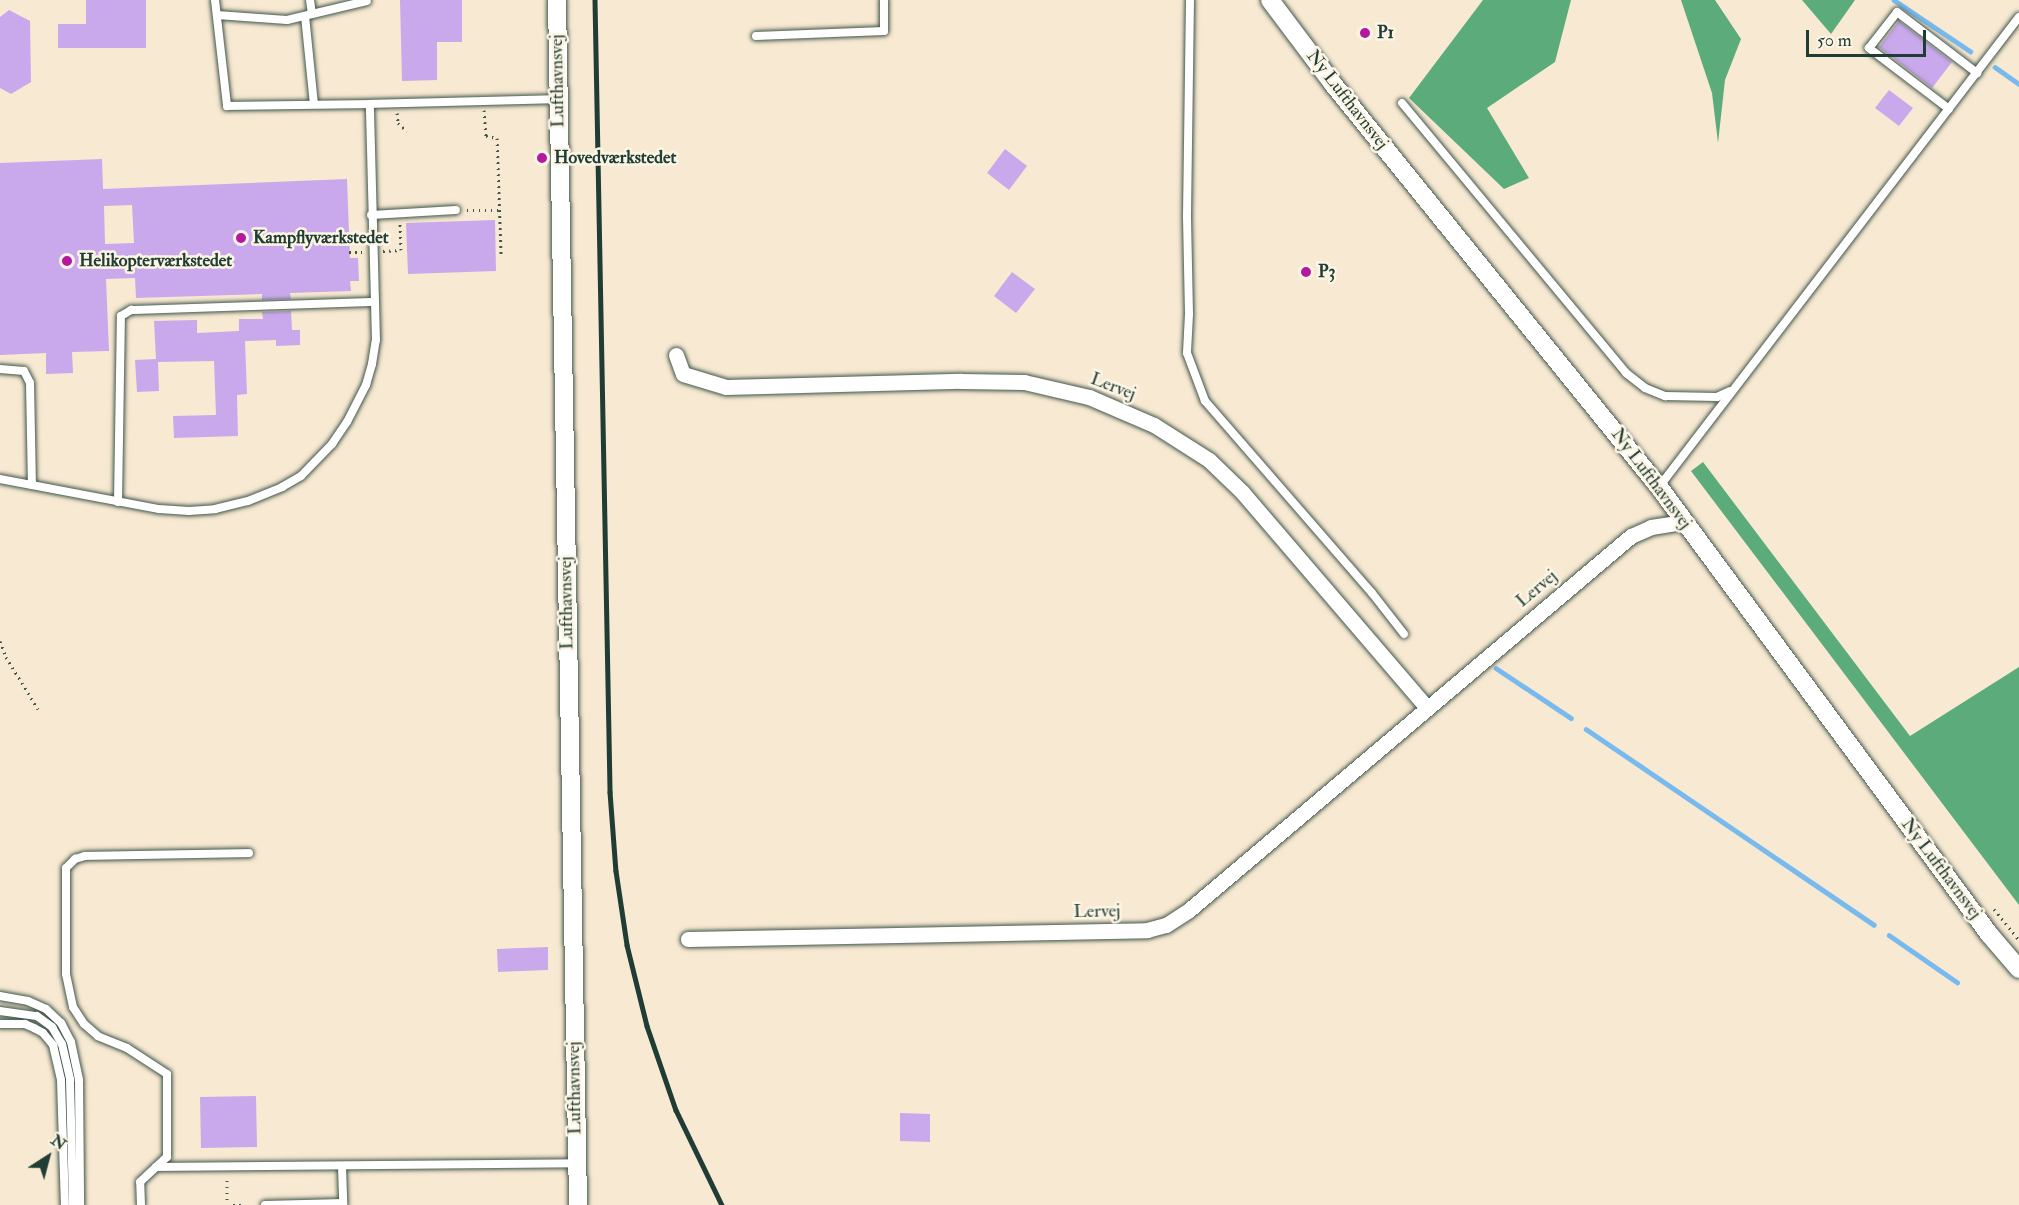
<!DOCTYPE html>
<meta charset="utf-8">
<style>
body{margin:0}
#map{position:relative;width:2019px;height:1205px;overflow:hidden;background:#f8e9d2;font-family:"IM FELL Double Pica",serif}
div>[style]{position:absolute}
.forest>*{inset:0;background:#5bac7a}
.stream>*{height:4.5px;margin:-2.25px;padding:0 2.25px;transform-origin:2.25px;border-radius:2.25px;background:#79baee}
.building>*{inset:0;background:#c9a9ec}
.path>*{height:3px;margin-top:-1.5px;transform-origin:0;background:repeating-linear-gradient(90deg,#40574c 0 1.5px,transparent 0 6px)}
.roads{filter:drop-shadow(0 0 2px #40574c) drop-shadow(0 0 2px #40574c)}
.service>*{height:8px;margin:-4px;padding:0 4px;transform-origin:4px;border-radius:4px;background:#fff}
.minor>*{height:15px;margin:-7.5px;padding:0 7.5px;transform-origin:7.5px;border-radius:7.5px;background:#fff}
.tertiary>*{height:18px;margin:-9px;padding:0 9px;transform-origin:9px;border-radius:9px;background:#fff}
.rail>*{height:4.5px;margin:-2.25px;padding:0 2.25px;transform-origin:2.25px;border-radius:2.25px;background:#1f3d34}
.dots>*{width:16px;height:16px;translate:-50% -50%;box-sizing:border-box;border:3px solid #fcf5e5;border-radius:50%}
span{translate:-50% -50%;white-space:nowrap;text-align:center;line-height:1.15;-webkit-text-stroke:5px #fcf5e5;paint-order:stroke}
.poi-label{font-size:18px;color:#1f3d34;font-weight:700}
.left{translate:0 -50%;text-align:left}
.street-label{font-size:18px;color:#1f3d34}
.north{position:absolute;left:18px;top:1127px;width:60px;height:60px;-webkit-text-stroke:4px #fcf5e5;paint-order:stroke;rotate:36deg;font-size:16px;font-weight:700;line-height:24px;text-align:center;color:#1f3d34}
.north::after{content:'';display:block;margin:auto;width:21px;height:27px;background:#1f3d34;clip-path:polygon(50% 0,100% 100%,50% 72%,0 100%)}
.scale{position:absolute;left:1806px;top:30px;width:120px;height:27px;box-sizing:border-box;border:3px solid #1f3d34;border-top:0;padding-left:8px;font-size:18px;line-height:21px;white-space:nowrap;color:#1f3d34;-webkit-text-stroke:4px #fcf5e5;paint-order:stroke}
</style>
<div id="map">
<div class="forest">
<div style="clip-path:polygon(1483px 0,1571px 0,1555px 62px,1487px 108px,1529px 178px,1504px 189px,1409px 98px)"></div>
<div style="clip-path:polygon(1681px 0,1715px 0,1741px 39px,1725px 80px,1718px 143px,1712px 93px)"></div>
<div style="clip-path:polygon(1802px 0,1855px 0,1831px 34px)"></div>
<div style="clip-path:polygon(1703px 462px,1910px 736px,2019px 667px,2019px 905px,1691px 471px)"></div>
</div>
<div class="stream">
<div style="left:1894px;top:0;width:92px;rotate:33.9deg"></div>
<div style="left:1995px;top:67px;width:29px;rotate:35deg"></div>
<div style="left:1496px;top:668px;width:90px;rotate:33.7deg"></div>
<div style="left:1586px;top:729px;width:348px;rotate:34.2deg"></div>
<div style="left:1889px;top:935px;width:83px;rotate:34.7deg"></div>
</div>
<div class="building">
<div style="clip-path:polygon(86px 0,146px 0,146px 48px,58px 48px,58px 24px,86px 24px)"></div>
<div style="clip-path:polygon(400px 0,462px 0,462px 42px,437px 42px,437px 80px,402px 81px)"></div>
<div style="clip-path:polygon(9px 10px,30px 21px,31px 82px,11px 94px,0 88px,0 17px)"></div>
<div style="clip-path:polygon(1899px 21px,1952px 62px,1932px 88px,1879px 47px)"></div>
<div style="clip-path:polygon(1889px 90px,1913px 108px,1899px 126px,1875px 108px)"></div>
<div style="clip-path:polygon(1005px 149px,1027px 166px,1009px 190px,987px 173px)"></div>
<div style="clip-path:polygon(evenodd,102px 159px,103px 189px,347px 179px,350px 258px,358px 258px,359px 281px,350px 281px,351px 291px,290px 293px,291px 299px,262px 300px,262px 294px,136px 298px,135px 278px,106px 279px,109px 351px,72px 352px,73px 373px,46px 374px,46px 353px,0 355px,0 163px,102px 159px,132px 205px,134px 243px,105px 244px,104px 206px,132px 205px)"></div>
<div style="clip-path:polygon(495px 220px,496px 271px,408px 274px,406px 223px)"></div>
<div style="clip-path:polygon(1012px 272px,1035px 289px,1016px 313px,994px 296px)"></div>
<div style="clip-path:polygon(291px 311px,292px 330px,300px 330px,300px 345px,276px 346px,276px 340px,245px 341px,247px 394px,237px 395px,238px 436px,174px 438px,173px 416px,216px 415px,214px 361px,158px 362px,159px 391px,137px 392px,135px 360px,156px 359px,154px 321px,197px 320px,197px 333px,239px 331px,239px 319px,263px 319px,262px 312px)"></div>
<div style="clip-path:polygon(548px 947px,548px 970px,498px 972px,497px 949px)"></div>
<div style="clip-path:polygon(256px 1096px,257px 1147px,201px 1148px,200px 1097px)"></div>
<div style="clip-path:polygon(900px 1113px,930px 1114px,930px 1142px,900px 1141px)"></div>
</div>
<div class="path">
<div style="left:484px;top:110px;width:26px;rotate:86deg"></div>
<div style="left:486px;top:136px;width:11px;rotate:10deg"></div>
<div style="left:497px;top:138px;width:117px;rotate:88deg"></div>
<div style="left:397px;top:113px;width:10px;rotate:84deg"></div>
<div style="left:398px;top:123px;width:12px;rotate:42deg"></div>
<div style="left:467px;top:210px;width:31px"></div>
<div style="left:383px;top:251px;width:18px;rotate:-3deg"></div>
<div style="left:401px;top:250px;width:26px;rotate:-92deg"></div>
<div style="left:349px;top:252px;width:16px"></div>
<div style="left:0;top:641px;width:17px;rotate:69deg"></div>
<div style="left:6px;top:657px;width:61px;rotate:58.4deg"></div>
<div style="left:1994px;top:909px;width:38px;rotate:51deg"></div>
<div style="left:227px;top:1180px;width:25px;rotate:90deg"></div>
<div style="left:233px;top:1205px;width:12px"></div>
</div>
<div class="roads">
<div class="service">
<div style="left:215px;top:0;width:107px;rotate:83.5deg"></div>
<div style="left:227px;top:106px;width:143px;rotate:-0.8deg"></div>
<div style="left:310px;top:0;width:14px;rotate:82deg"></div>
<div style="left:1190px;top:0;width:218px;rotate:90.8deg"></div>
<div style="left:1187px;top:218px;width:96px;rotate:88.8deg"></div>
<div style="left:1189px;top:314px;width:39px;rotate:93deg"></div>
<div style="left:1187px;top:353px;width:51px;rotate:69.4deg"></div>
<div style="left:1205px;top:401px;width:254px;rotate:49deg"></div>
<div style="left:1372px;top:593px;width:52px;rotate:52deg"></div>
<div style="left:217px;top:15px;width:70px;rotate:4.1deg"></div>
<div style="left:287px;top:20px;width:82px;rotate:-13.4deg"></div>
<div style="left:305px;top:16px;width:88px;rotate:84.2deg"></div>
<div style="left:756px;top:36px;width:128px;rotate:-2.2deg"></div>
<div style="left:884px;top:31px;width:31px;rotate:-90deg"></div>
<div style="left:1402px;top:103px;width:351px;rotate:50.3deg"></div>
<div style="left:1626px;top:373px;width:24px;rotate:38deg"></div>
<div style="left:1645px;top:388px;width:22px;rotate:22deg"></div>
<div style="left:1665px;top:396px;width:52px;rotate:1.1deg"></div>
<div style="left:1717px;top:397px;width:14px;rotate:-25deg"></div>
<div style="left:1949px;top:109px;width:101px;rotate:-142.7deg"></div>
<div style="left:1869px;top:48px;width:6px;rotate:-51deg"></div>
<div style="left:1873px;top:43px;width:39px;rotate:-52deg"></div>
<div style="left:1897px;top:12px;width:101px;rotate:37.3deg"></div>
<div style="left:371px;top:215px;width:85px;rotate:-3.4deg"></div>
<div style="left:0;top:369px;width:24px;rotate:5deg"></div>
<div style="left:24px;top:371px;width:13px;rotate:63deg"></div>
<div style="left:30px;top:383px;width:102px;rotate:88.9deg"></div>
<div style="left:0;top:479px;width:162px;rotate:10.7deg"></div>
<div style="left:159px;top:509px;width:30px;rotate:4deg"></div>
<div style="left:189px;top:511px;width:26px;rotate:-4deg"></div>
<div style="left:215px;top:509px;width:34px;rotate:-14deg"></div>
<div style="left:248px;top:501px;width:37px;rotate:-22deg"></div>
<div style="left:282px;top:487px;width:22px;rotate:-30deg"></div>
<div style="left:301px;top:476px;width:45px;rotate:-45.9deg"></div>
<div style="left:332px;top:444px;width:27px;rotate:-56deg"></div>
<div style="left:347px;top:422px;width:42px;rotate:-62.8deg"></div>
<div style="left:366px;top:385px;width:22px;rotate:-74deg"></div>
<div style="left:372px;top:364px;width:24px;rotate:-81deg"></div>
<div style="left:376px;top:340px;width:236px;rotate:-91.5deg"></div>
<div style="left:370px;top:104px;width:188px;rotate:-1.5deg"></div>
<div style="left:1659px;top:487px;width:592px;rotate:-52.55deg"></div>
<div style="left:118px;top:502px;width:186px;rotate:-89.1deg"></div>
<div style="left:121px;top:316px;width:12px;rotate:-31deg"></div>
<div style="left:131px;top:310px;width:243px;rotate:-1.9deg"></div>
<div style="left:0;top:996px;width:28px;rotate:10deg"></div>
<div style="left:28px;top:1001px;width:20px;rotate:24deg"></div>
<div style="left:46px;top:1009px;width:21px;rotate:43deg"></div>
<div style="left:61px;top:1023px;width:21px;rotate:62deg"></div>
<div style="left:71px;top:1042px;width:39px;rotate:78deg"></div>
<div style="left:79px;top:1080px;width:125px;rotate:89.5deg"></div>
<div style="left:0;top:1011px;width:37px;rotate:8deg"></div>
<div style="left:37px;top:1016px;width:19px;rotate:36deg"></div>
<div style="left:52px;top:1027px;width:20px;rotate:60deg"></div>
<div style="left:62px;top:1044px;width:37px;rotate:77deg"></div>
<div style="left:70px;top:1080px;width:125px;rotate:88.6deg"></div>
<div style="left:0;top:1024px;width:25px"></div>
<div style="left:25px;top:1024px;width:10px;rotate:24deg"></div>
<div style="left:34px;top:1028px;width:10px;rotate:29deg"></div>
<div style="left:43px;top:1033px;width:16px;rotate:50deg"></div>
<div style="left:53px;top:1045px;width:36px;rotate:77deg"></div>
<div style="left:61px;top:1080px;width:125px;rotate:88.2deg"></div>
<div style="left:156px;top:1167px;width:421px;rotate:-0.5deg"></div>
<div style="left:342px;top:1167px;width:38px;rotate:88deg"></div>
<div style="left:141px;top:1205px;width:23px;rotate:-92deg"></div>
<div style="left:140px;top:1182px;width:37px;rotate:-43deg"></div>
<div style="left:167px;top:1157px;width:83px;rotate:-90deg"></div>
<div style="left:167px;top:1074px;width:48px;rotate:-147deg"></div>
<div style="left:127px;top:1048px;width:31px;rotate:-158deg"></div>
<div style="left:98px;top:1036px;width:18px;rotate:-139deg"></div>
<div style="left:84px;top:1024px;width:20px;rotate:-123deg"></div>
<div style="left:73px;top:1007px;width:34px;rotate:-102deg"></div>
<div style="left:66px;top:974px;width:106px;rotate:-90deg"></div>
<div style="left:66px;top:868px;width:13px;rotate:-45deg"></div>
<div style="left:75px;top:859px;width:10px;rotate:-17deg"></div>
<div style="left:85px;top:856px;width:164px;rotate:-1deg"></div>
<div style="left:265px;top:1205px;width:78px;rotate:-1.5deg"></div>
</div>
<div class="minor">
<div style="left:676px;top:355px;width:20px;rotate:70deg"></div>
<div style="left:683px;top:374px;width:45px;rotate:16.8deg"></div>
<div style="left:726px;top:387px;width:235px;rotate:-1.5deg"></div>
<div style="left:961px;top:381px;width:63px;rotate:0.9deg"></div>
<div style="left:1024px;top:382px;width:67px;rotate:13deg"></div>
<div style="left:1089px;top:397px;width:71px;rotate:23.3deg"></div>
<div style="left:1154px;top:425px;width:65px;rotate:32.5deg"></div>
<div style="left:1209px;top:460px;width:47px;rotate:44.1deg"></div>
<div style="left:1243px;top:493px;width:283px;rotate:49.4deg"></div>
<div style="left:688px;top:939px;width:459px;rotate:-1.1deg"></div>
<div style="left:1147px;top:930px;width:20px;rotate:-15deg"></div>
<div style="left:1166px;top:925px;width:27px;rotate:-33deg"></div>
<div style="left:1189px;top:910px;width:579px;rotate:-40.24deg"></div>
<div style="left:1631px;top:536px;width:22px;rotate:-24deg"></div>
<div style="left:1651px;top:527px;width:33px;rotate:-9deg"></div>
</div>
<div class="tertiary">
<div style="left:557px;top:0;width:1205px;rotate:89deg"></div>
<div style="left:1270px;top:0;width:105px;rotate:53.1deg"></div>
<div style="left:1333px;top:84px;width:518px;rotate:51.03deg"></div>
<div style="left:1659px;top:487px;width:556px;rotate:53.56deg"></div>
<div style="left:1989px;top:934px;width:46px;rotate:49.4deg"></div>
</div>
</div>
<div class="rail">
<div style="left:595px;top:0;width:792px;rotate:88.91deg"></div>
<div style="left:610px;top:792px;width:79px;rotate:85.7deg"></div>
<div style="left:616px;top:871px;width:75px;rotate:81.5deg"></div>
<div style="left:627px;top:945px;width:83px;rotate:76.1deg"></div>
<div style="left:647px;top:1026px;width:89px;rotate:71deg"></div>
<div style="left:676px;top:1110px;width:106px;rotate:64.2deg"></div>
</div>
<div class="dots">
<div style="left:1365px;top:33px;background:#b5179e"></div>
<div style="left:542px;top:158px;background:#b5179e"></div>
<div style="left:241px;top:238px;background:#b5179e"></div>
<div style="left:67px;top:261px;background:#b5179e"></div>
<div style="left:1306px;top:272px;background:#b5179e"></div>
</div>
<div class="poi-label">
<span class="left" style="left:1377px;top:33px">P1</span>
<span class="left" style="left:554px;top:158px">Hovedværkstedet</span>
<span class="left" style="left:253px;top:238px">Kampflyværkstedet</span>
<span class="left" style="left:79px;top:261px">Helikopterværkstedet</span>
<span class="left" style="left:1318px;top:272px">P3</span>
</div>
<div class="street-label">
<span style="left:558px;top:81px;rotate:-91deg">Lufthavnsvej</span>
<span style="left:1347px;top:100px;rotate:52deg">Ny Lufthavnsvej</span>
<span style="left:1113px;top:387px;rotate:21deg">Lervej</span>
<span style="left:1651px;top:479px;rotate:53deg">Ny Lufthavnsvej</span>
<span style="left:1537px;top:589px;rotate:-40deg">Lervej</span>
<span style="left:567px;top:603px;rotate:-91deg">Lufthavnsvej</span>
<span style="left:1941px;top:869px;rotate:53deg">Ny Lufthavnsvej</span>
<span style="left:1097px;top:912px;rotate:-1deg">Lervej</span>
<span style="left:575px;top:1088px;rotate:-91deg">Lufthavnsvej</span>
</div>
<div class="north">N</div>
<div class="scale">50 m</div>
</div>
